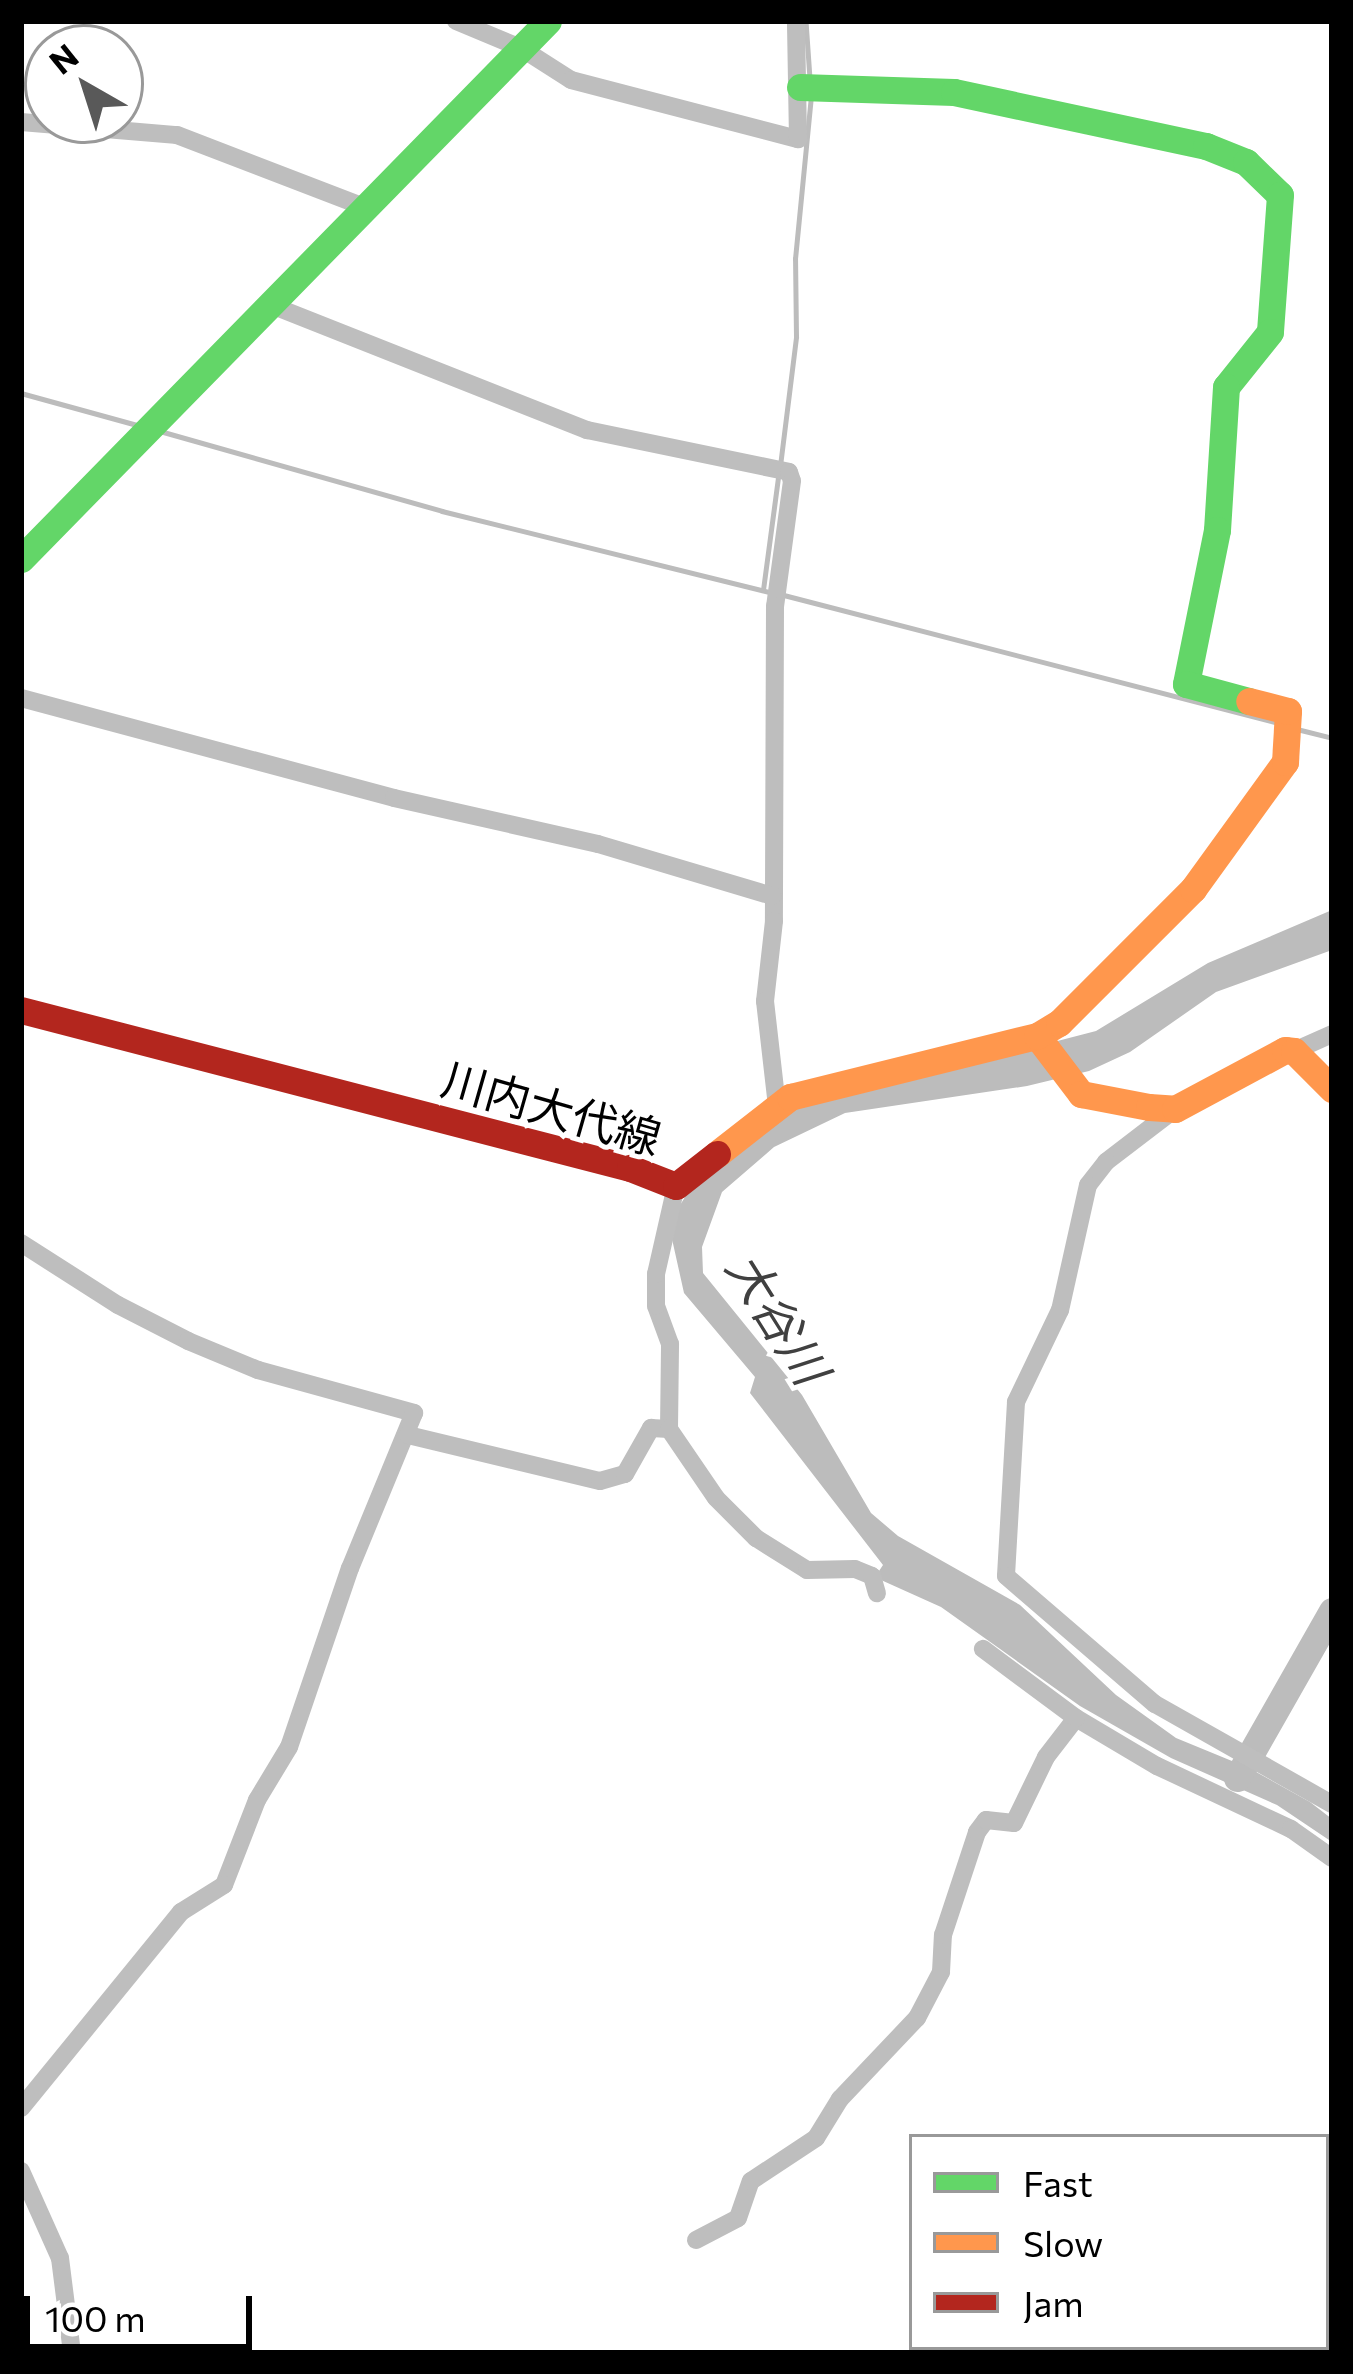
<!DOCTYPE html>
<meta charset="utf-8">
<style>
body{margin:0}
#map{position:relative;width:1353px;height:2374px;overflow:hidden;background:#fff;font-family:Commissioner,"Noto Sans JP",sans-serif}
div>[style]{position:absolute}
.water>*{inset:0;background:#bcbcbc}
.stream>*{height:4.5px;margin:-2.25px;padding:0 2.25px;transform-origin:2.25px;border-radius:2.25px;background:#bcbcbc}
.river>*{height:27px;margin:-13.5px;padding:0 13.5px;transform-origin:13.5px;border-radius:13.5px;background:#bcbcbc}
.street>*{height:18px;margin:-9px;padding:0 9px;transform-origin:9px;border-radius:9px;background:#bebebe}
.fast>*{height:27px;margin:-13.5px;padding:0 13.5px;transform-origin:13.5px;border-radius:13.5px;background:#63d668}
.slow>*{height:27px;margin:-13.5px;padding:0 13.5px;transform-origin:13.5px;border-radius:13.5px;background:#ff974d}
.jam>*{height:27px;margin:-13.5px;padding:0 13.5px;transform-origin:13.5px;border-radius:13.5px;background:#b3261e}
span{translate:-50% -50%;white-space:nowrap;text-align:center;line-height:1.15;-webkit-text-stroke:10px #fff;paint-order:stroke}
.street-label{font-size:45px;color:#000}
.water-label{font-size:48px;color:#404040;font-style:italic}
.frame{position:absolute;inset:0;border:24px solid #000;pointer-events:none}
.legend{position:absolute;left:909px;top:2134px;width:420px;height:216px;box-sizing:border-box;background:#fff;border:3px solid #999;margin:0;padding:15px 21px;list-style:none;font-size:36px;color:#000}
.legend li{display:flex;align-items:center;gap:24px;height:60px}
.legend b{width:60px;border:3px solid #999}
.north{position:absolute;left:24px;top:24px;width:120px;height:120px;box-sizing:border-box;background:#fff;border:3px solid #999;border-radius:50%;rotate:321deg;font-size:33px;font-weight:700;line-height:48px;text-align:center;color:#000}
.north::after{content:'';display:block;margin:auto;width:42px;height:54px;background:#595959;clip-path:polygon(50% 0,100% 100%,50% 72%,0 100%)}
.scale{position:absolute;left:24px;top:2296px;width:228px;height:54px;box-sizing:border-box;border:6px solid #000;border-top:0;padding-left:15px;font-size:36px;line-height:42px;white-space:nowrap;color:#000;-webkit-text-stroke:9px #fff;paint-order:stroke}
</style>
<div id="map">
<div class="water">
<div style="clip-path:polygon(1332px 910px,1332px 950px,1216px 992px,1130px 1052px,1089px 1071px,1027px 1086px,845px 1113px,774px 1147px,722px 1192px,702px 1247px,703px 1273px,802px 1395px,871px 1513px,898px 1536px,1020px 1605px,1116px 1695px,1176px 1738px,1249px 1768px,1310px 1802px,1332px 1819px,1332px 1842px,1277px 1805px,1171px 1758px,1080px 1706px,941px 1607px,881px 1580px,877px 1574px,883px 1565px,750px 1393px,755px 1377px,684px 1293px,672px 1239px,677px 1210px,690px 1189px,788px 1111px,1096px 1031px,1208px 963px)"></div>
</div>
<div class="stream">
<div style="left:806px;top:21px;width:57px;rotate:86deg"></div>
<div style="left:21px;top:393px;width:120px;rotate:15.4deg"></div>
<div style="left:160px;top:431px;width:293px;rotate:15.8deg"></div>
<div style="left:442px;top:511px;width:337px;rotate:13.9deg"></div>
<div style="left:780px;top:466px;width:130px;rotate:-82.9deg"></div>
<div style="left:796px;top:337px;width:78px;rotate:-90.7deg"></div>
<div style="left:795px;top:259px;width:165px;rotate:-84.4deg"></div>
<div style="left:763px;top:590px;width:114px;rotate:-82.4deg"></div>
<div style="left:780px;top:594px;width:511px;rotate:14.5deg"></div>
<div style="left:1297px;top:729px;width:36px;rotate:14deg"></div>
</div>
<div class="river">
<div style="left:1237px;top:1778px;width:192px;rotate:-60.4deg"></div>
</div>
<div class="street">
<div style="left:456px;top:21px;width:70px;rotate:22.6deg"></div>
<div style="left:521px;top:48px;width:59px;rotate:32.6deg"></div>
<div style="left:571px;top:80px;width:235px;rotate:14.6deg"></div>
<div style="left:798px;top:139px;width:118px;rotate:-91deg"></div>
<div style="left:21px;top:122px;width:157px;rotate:4.8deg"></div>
<div style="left:177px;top:135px;width:201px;rotate:21deg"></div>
<div style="left:271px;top:305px;width:340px;rotate:21.6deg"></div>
<div style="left:587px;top:430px;width:206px;rotate:11.7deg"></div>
<div style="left:789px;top:472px;width:9px;rotate:72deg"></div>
<div style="left:792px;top:481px;width:126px;rotate:97.7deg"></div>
<div style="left:775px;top:606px;width:315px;rotate:90.2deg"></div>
<div style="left:774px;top:921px;width:81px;rotate:96.4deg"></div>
<div style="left:765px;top:1001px;width:106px;rotate:83.5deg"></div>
<div style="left:21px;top:698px;width:386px;rotate:15deg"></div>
<div style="left:394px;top:798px;width:209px;rotate:12.7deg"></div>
<div style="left:598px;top:844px;width:182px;rotate:16.6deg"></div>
<div style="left:1294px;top:1051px;width:42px;rotate:-24.1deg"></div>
<div style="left:1175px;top:1109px;width:87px;rotate:142.5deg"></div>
<div style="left:1106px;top:1162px;width:29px;rotate:128deg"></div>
<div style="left:1088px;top:1185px;width:128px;rotate:102.6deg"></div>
<div style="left:1060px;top:1310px;width:102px;rotate:115.6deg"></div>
<div style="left:1016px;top:1402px;width:174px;rotate:93.3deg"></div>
<div style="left:1006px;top:1576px;width:196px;rotate:40.7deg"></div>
<div style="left:1155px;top:1704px;width:203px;rotate:29.5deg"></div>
<div style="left:21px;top:1243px;width:115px;rotate:32.6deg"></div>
<div style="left:118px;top:1305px;width:79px;rotate:27.2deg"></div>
<div style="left:188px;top:1341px;width:76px;rotate:22.5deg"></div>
<div style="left:258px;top:1370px;width:162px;rotate:15.4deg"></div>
<div style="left:414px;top:1413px;width:168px;rotate:112.4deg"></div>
<div style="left:350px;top:1568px;width:189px;rotate:108.8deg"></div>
<div style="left:289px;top:1747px;width:62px;rotate:121.1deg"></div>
<div style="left:257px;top:1800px;width:91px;rotate:111.2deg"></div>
<div style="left:224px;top:1885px;width:51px;rotate:147.9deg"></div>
<div style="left:181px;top:1912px;width:253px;rotate:129.2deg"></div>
<div style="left:669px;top:1429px;width:85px;rotate:-89.3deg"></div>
<div style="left:670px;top:1344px;width:40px;rotate:-110.2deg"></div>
<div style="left:656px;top:1306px;width:32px;rotate:-90deg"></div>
<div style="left:656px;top:1274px;width:90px;rotate:-77.2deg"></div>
<div style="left:408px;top:1435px;width:197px;rotate:13.5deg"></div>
<div style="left:600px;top:1481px;width:26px;rotate:-16deg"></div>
<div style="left:625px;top:1474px;width:53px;rotate:-60.5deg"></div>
<div style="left:651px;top:1428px;width:18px;rotate:3deg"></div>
<div style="left:669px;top:1429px;width:83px;rotate:55.7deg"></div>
<div style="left:716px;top:1498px;width:57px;rotate:45deg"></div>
<div style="left:756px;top:1538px;width:60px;rotate:32.1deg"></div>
<div style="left:807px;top:1570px;width:48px;rotate:-1.2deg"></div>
<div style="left:855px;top:1569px;width:18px;rotate:22deg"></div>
<div style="left:872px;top:1576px;width:18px;rotate:74deg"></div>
<div style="left:1076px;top:1718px;width:94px;rotate:30.7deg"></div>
<div style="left:1157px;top:1766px;width:148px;rotate:25.2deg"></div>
<div style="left:1291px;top:1829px;width:50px;rotate:35.3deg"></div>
<div style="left:21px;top:2171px;width:95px;rotate:65.9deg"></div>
<div style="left:60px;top:2258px;width:96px;rotate:82.8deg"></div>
<div style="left:696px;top:2240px;width:47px;rotate:-27.6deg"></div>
<div style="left:738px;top:2218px;width:39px;rotate:-71deg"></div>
<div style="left:751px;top:2181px;width:78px;rotate:-33.5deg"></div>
<div style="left:816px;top:2138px;width:46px;rotate:-58.4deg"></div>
<div style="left:840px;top:2099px;width:112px;rotate:-46.5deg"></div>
<div style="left:917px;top:2018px;width:52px;rotate:-62.4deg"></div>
<div style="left:941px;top:1972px;width:37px;rotate:-87deg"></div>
<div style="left:943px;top:1935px;width:108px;rotate:-71.7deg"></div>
<div style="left:977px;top:1832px;width:15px;rotate:-53deg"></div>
<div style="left:986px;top:1820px;width:28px;rotate:6deg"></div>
<div style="left:1014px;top:1823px;width:73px;rotate:-64.1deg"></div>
<div style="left:1046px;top:1757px;width:49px;rotate:-52.4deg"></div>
<div style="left:1076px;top:1718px;width:116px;rotate:-143.4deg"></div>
</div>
<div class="fast">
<div style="left:800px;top:87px;width:154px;rotate:1.9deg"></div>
<div style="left:954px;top:92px;width:258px;rotate:12.1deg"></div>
<div style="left:1206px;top:146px;width:43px;rotate:21.8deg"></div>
<div style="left:1246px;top:162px;width:47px;rotate:44.1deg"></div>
<div style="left:1280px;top:195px;width:137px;rotate:94.2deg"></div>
<div style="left:1270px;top:332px;width:70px;rotate:128.7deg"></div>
<div style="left:1226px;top:387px;width:143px;rotate:93.6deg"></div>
<div style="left:1217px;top:530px;width:157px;rotate:101.4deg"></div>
<div style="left:1186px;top:684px;width:65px;rotate:15.1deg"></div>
<div style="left:21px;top:559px;width:753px;rotate:-45.59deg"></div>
</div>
<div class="slow">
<div style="left:1037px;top:1036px;width:73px;rotate:52.8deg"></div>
<div style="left:1081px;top:1094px;width:69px;rotate:10.8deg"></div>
<div style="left:1149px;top:1107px;width:26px;rotate:4deg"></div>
<div style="left:1175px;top:1109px;width:125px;rotate:-28.2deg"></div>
<div style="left:1285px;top:1050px;width:9px;rotate:6deg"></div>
<div style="left:1294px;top:1051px;width:54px;rotate:45deg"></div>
<div style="left:717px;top:1154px;width:93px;rotate:-38deg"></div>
<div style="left:790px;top:1097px;width:254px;rotate:-13.9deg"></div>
<div style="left:1037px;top:1036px;width:26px;rotate:-31deg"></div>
<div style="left:1059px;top:1023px;width:190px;rotate:-45deg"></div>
<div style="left:1193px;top:889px;width:157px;rotate:-54.1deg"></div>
<div style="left:1285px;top:762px;width:51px;rotate:-86.6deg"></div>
<div style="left:1288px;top:711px;width:40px;rotate:-165.6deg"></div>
</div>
<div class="jam">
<div style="left:21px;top:1010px;width:629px;rotate:14.54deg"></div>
<div style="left:630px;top:1168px;width:49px;rotate:21.4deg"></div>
<div style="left:676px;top:1186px;width:52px;rotate:-38deg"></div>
</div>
<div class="street-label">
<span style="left:552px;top:1107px;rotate:16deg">川内大代線</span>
</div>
<div class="water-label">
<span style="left:779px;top:1317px;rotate:58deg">大谷川</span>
</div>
<div class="frame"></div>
<ul class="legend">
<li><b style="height:15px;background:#63d668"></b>Fast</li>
<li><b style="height:15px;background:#ff974d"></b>Slow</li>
<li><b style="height:15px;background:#b3261e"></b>Jam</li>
</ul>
<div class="north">N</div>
<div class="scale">100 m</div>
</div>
